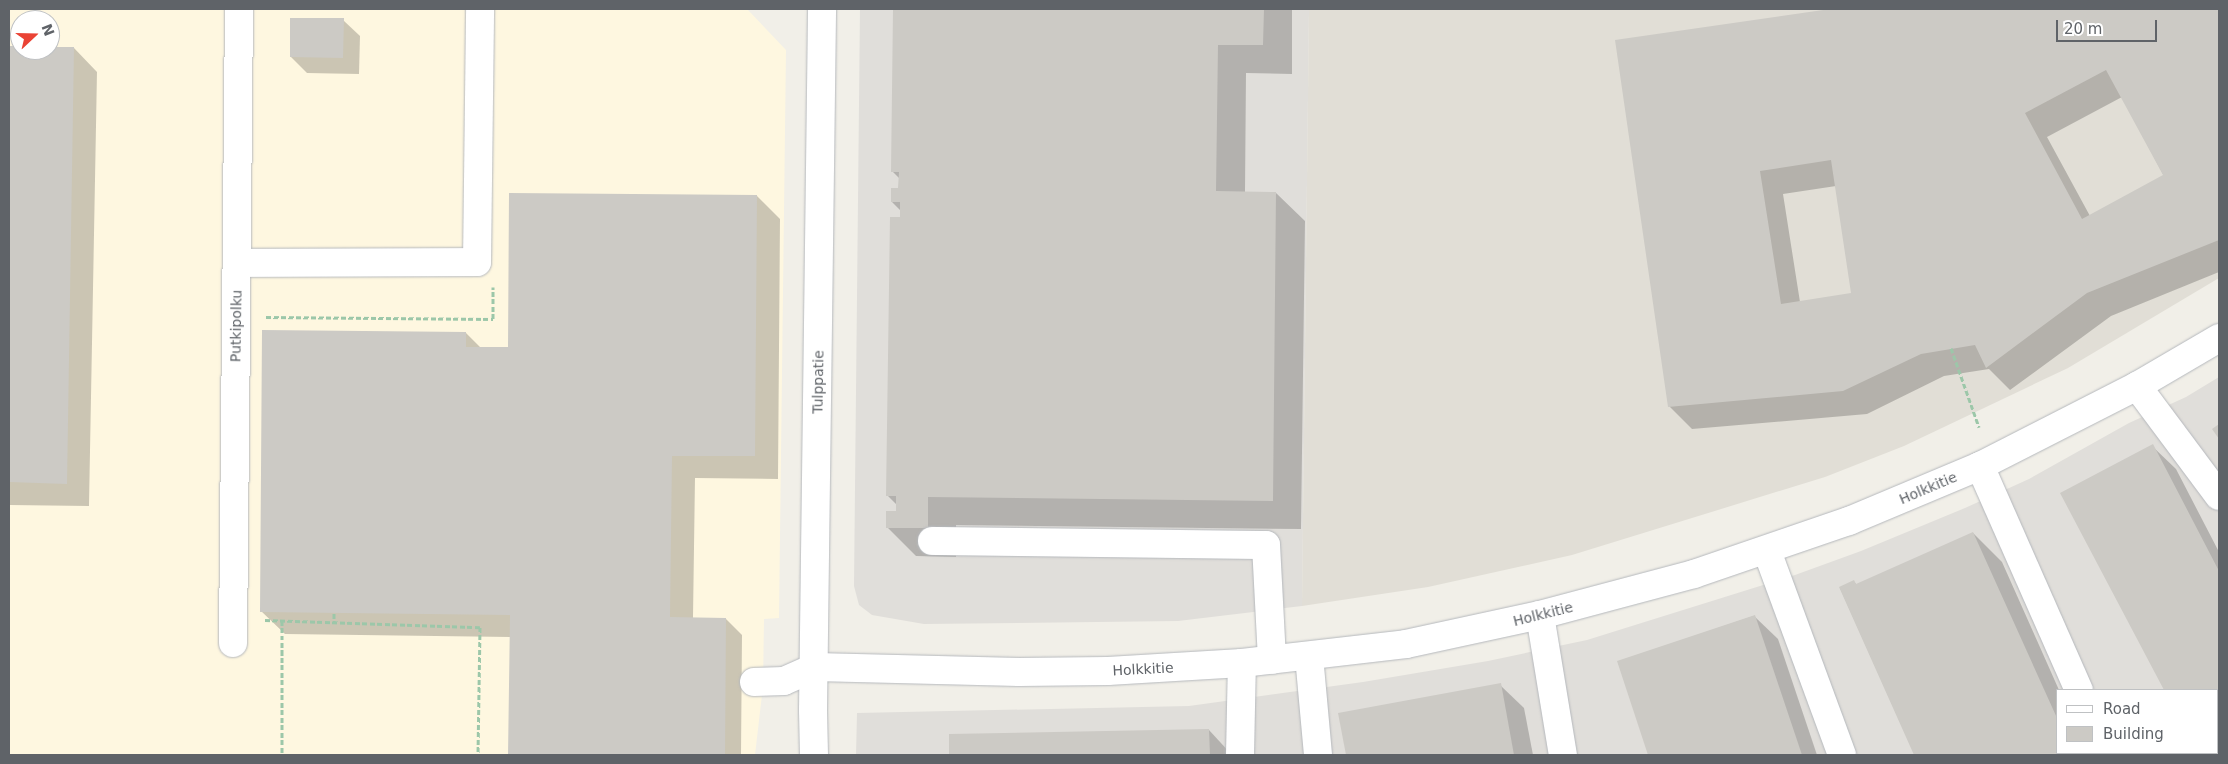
<!DOCTYPE html>
<style>
body{margin:0}
#map{position:relative;width:2228px;height:764px;overflow:hidden;background:#f1efe8;font-family:"DejaVu Sans",sans-serif}
div>[style]{position:absolute}
.commercial>*{inset:0;background:#fef7e0}
.industrial>*{inset:0;background:#e0deda}
.education>*{inset:0;background:#e1ded6}
.shadow>*{inset:0;background:#0003}
.building>*{inset:0;background:#cccac5}
.path>*{height:3px;margin-top:-1.5px;transform-origin:0;background:repeating-linear-gradient(90deg,#9cc7a9 0 5px,transparent 0 7.5px)}
.roads{filter:drop-shadow(0 0 1px #b5b8bc) drop-shadow(0 0 1px #b5b8bc)}
.minor>*{height:28px;margin:-14px;padding:0 14px;transform-origin:14px;border-radius:14px;background:#fff}
span{translate:-50% -50%;white-space:nowrap;text-align:center;line-height:1.15;-webkit-text-stroke:4px #fff;paint-order:stroke}
.street-label{font-size:14px;color:#5f6368}
.frame{position:absolute;inset:0;border:10px solid #5f6368;pointer-events:none}
.legend{position:absolute;left:2056px;top:689px;width:162px;height:65px;box-sizing:border-box;background:#fff;border:1px solid #bfc1c3;margin:0;padding:6px 9px;list-style:none;font-size:15px;color:#5f6368}
.legend li{display:flex;align-items:center;gap:10px;height:25px}
.legend b{width:25px;border:1px solid #bfc1c3}
.north{position:absolute;left:10px;top:10px;width:50px;height:50px;box-sizing:border-box;background:#fff;border:1px solid #bfc1c3;border-radius:50%;rotate:69deg;font-size:14px;font-weight:700;line-height:20px;text-align:center;color:#5f6368}
.north::after{content:'';display:block;margin:auto;width:18px;height:22px;background:#ea4335;clip-path:polygon(50% 0,100% 100%,50% 72%,0 100%)}
.scale{position:absolute;left:2056px;top:20px;width:101px;height:22px;box-sizing:border-box;border:2px solid #5f6368;border-top:0;padding-left:6px;font-size:15px;line-height:18px;white-space:nowrap;color:#5f6368;-webkit-text-stroke:4px #fff;paint-order:stroke}
</style>
<div id="map">
<div class="commercial">
<div style="clip-path:polygon(evenodd,9px 9px,747px 9px,786px 50px,779px 618px,764px 619px,763px 686px,755px 755px,9px 755px,9px 9px,20px 20px,50px 20px,50px 50px,20px 50px,20px 20px)"></div>
</div>
<div class="industrial">
<div style="clip-path:polygon(860px 9px,1309px 9px,1302px 606px,1178px 621px,924px 624px,872px 615px,859px 605px,854px 586px)"></div>
<div style="clip-path:polygon(evenodd,2219px 377px,2219px 755px,856px 755px,857px 713px,1189px 706px,1363px 682px,1488px 661px,1587px 640px,1795px 575px,1861px 551px,1965px 508px,2029px 479px,2129px 423px,2186px 397px,2219px 377px,2057px 690px,2217px 690px,2217px 753px,2057px 753px,2057px 690px)"></div>
</div>
<div class="education">
<div style="clip-path:polygon(1309px 9px,2219px 9px,2219px 278px,2068px 368px,1904px 446px,1825px 477px,1572px 555px,1428px 587px,1302px 606px)"></div>
</div>
<div class="shadow">
<div style="clip-path:polygon(894px 9px,1292px 9px,1292px 74px,1246px 73px,1245px 192px,1276px 193px,1305px 221px,1301px 529px,956px 525px,956px 557px,916px 556px,887px 527px,897px 513px,897px 505px,888px 496px,901px 211px,892px 202px,900px 189px,900px 179px,892px 171px)"></div>
<div style="clip-path:polygon(evenodd,1838px 9px,2219px 9px,2219px 272px,2111px 316px,2010px 390px,1989px 369px,1944px 376px,1867px 414px,1692px 429px,1669px 406px,1616px 41px,1838px 9px,2122px 97px,2164px 176px,2090px 216px,2047px 137px,2122px 97px,1838px 9px,1836px 186px,1853px 294px,1800px 302px,1783px 194px,1836px 186px)"></div>
<div style="clip-path:polygon(343px 20px,360px 36px,359px 74px,307px 73px,291px 57px)"></div>
<div style="clip-path:polygon(9px 47px,20px 47px,20px 50px,74px 48px,97px 72px,89px 506px,9px 505px)"></div>
<div style="clip-path:polygon(757px 196px,780px 219px,778px 479px,695px 478px,693px 618px,726px 619px,742px 635px,741px 755px,510px 755px,511px 637px,285px 634px,261px 611px,466px 333px,481px 348px,509px 348px)"></div>
<div style="clip-path:polygon(2152px 446px,2176px 469px,2219px 552px,2219px 755px,2200px 755px,2199px 753px,2217px 753px,2217px 690px,2166px 690px,2062px 493px)"></div>
<div style="clip-path:polygon(1973px 533px,2002px 562px,2059px 690px,2057px 690px,2057px 753px,2087px 753px,2088px 755px,1915px 755px,1840px 588px,1854px 582px,1857px 585px)"></div>
<div style="clip-path:polygon(1754px 616px,1778px 639px,1817px 755px,1650px 755px,1618px 662px)"></div>
<div style="clip-path:polygon(1500px 685px,1524px 708px,1533px 755px,1347px 755px,1339px 714px)"></div>
<div style="clip-path:polygon(1209px 730px,1232px 755px,950px 755px,950px 735px)"></div>
</div>
<div class="building">
<div style="clip-path:polygon(893px 9px,1264px 9px,1263px 45px,1218px 45px,1216px 191px,1276px 192px,1273px 501px,928px 497px,928px 528px,886px 528px,886px 511px,896px 511px,896px 496px,886px 496px,890px 217px,900px 217px,900px 202px,891px 202px,891px 188px,898px 188px,899px 172px,891px 172px)"></div>
<div style="clip-path:polygon(evenodd,1830px 9px,2219px 9px,2219px 240px,2087px 293px,1986px 368px,1975px 345px,1921px 354px,1843px 391px,1668px 407px,1615px 40px,1830px 9px,2106px 70px,2163px 175px,2082px 219px,2025px 113px,2106px 70px,1830px 9px,1831px 160px,1851px 293px,1781px 304px,1760px 171px,1831px 160px)"></div>
<div style="clip-path:polygon(290px 18px,344px 18px,343px 58px,290px 57px)"></div>
<div style="clip-path:polygon(9px 46px,20px 46px,20px 50px,50px 50px,50px 47px,74px 47px,67px 484px,9px 482px)"></div>
<div style="clip-path:polygon(509px 193px,757px 195px,755px 456px,672px 456px,670px 617px,726px 618px,725px 755px,508px 755px,510px 615px,260px 612px,262px 330px,466px 332px,466px 347px,508px 347px)"></div>
<div style="clip-path:polygon(2219px 424px,2219px 439px,2212px 429px)"></div>
<div style="clip-path:polygon(2153px 444px,2219px 571px,2219px 755px,2198px 755px,2197px 753px,2217px 753px,2217px 690px,2164px 690px,2060px 493px)"></div>
<div style="clip-path:polygon(1973px 532px,2057px 718px,2057px 753px,2072px 753px,2073px 755px,1914px 755px,1839px 587px,1854px 580px,1856px 584px)"></div>
<div style="clip-path:polygon(1755px 615px,1802px 755px,1648px 755px,1617px 661px)"></div>
<div style="clip-path:polygon(1501px 683px,1514px 755px,1346px 755px,1338px 713px)"></div>
<div style="clip-path:polygon(1209px 729px,1210px 755px,949px 755px,949px 734px)"></div>
</div>
<div class="path">
<div style="left:266px;top:317px;width:227px;rotate:0.5deg"></div>
<div style="left:493px;top:319px;width:32px;rotate:-90deg"></div>
<div style="left:1951px;top:348px;width:84px;rotate:70.5deg"></div>
<div style="left:334px;top:613px;width:9px;rotate:90deg"></div>
<div style="left:265px;top:620px;width:215px;rotate:1.9deg"></div>
<div style="left:480px;top:627px;width:128px;rotate:90.9deg"></div>
<div style="left:282px;top:620px;width:135px;rotate:90deg"></div>
</div>
<div class="roads">
<div class="minor">
<div style="left:237px;top:263px;width:240px;rotate:-0.2deg"></div>
<div style="left:477px;top:262px;width:253px;rotate:-89.3deg"></div>
<div style="left:2137px;top:386px;width:137px;rotate:53.3deg"></div>
<div style="left:1980px;top:466px;width:245px;rotate:66.2deg"></div>
<div style="left:932px;top:541px;width:334px;rotate:0.7deg"></div>
<div style="left:1266px;top:545px;width:115px;rotate:87deg"></div>
<div style="left:1767px;top:551px;width:217px;rotate:69.8deg"></div>
<div style="left:1540px;top:615px;width:142px;rotate:80.7deg"></div>
<div style="left:233px;top:643px;width:634px;rotate:-89.46deg"></div>
<div style="left:1309px;top:656px;width:99px;rotate:84.8deg"></div>
<div style="left:754px;top:682px;width:30px;rotate:-2deg"></div>
<div style="left:784px;top:681px;width:34px;rotate:-24deg"></div>
<div style="left:815px;top:667px;width:204px;rotate:1.4deg"></div>
<div style="left:1019px;top:672px;width:89px;rotate:-0.6deg"></div>
<div style="left:1108px;top:671px;width:134px;rotate:-3.4deg"></div>
<div style="left:1242px;top:663px;width:165px;rotate:-6.6deg"></div>
<div style="left:1406px;top:644px;width:137px;rotate:-12.2deg"></div>
<div style="left:1540px;top:615px;width:159px;rotate:-14.9deg"></div>
<div style="left:1694px;top:574px;width:164px;rotate:-18.9deg"></div>
<div style="left:1849px;top:521px;width:142px;rotate:-22.8deg"></div>
<div style="left:1980px;top:466px;width:176px;rotate:-27deg"></div>
<div style="left:2137px;top:386px;width:95px;rotate:-30.3deg"></div>
<div style="left:2107px;top:753px;width:2px;rotate:63deg"></div>
<div style="left:814px;top:755px;width:45px;rotate:-91.3deg"></div>
<div style="left:813px;top:710px;width:701px;rotate:-89.26deg"></div>
<div style="left:1240px;top:755px;width:92px;rotate:-88.8deg"></div>
</div>
</div>
<div class="street-label">
<span style="left:236px;top:326px;rotate:-89deg">Putkipolku</span>
<span style="left:818px;top:382px;rotate:-89deg">Tulppatie</span>
<span style="left:1928px;top:488px;rotate:-23deg">Holkkitie</span>
<span style="left:1543px;top:614px;rotate:-14deg">Holkkitie</span>
<span style="left:1143px;top:669px;rotate:-3deg">Holkkitie</span>
</div>
<div class="frame"></div>
<ul class="legend">
<li><b style="height:6px;background:#fff"></b>Road</li>
<li><b style="height:14px;background:#cccac5"></b>Building</li>
</ul>
<div class="north">N</div>
<div class="scale">20 m</div>
</div>
